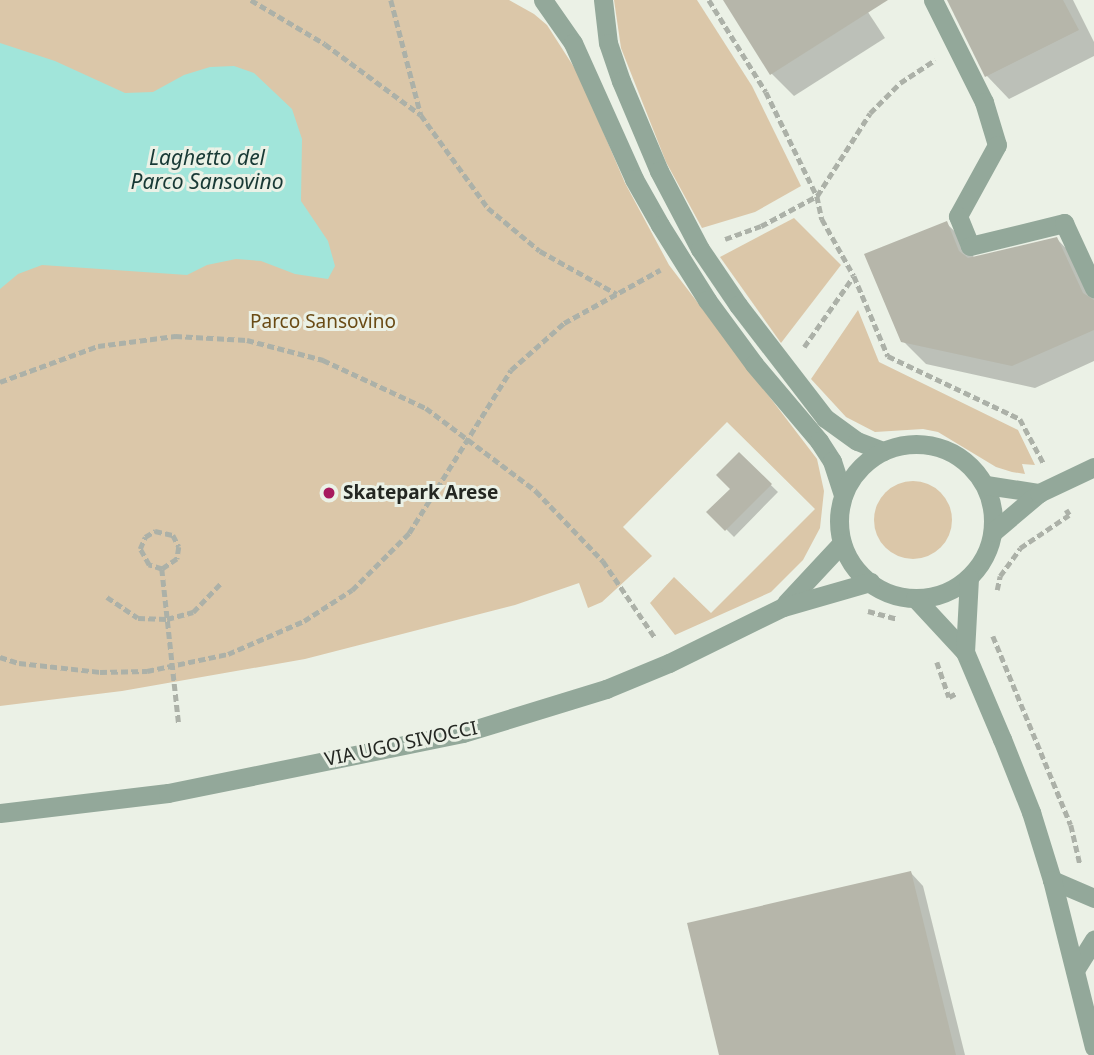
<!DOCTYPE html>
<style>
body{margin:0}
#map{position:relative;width:1094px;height:1055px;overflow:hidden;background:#ebf1e6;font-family:"Noto Sans",sans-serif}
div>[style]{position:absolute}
.green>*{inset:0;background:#dbc7a9}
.round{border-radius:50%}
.water>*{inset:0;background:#a1e5da}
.shadow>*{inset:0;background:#0003}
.building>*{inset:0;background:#b6b6aa}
.path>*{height:4.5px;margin-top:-2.25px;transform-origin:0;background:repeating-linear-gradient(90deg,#acb1a8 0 7px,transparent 0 10.5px)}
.service>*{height:19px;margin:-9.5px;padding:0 9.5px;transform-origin:9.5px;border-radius:9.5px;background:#93a89a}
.pedestrian>*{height:19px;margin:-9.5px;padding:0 9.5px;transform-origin:9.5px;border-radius:9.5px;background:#93a89a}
.minor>*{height:19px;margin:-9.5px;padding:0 9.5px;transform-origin:9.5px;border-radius:9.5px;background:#93a89a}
.minor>.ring{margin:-9.5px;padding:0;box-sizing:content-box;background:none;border:19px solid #93a89a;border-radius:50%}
.dots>*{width:19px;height:19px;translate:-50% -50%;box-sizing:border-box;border:4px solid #ebf1e6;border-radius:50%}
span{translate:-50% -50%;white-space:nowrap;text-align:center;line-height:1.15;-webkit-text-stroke:6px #ebf1e6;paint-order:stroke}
.park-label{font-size:19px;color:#6a4b15}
.poi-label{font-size:19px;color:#242722;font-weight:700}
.left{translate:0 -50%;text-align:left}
.street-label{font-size:19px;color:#242722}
.water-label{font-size:21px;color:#183935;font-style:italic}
</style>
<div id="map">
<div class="green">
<div style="clip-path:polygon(0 0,509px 0,534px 14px,547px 25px,579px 75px,625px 183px,669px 265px,817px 459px,824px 491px,820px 528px,803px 560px,771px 592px,675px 635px,650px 603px,674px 577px,711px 613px,815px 509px,727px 422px,623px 527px,652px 556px,602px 602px,588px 608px,579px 583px,515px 605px,305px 659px,122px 691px,0 706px)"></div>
<div style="clip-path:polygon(614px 0,697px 0,752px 86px,801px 186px,755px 212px,702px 228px,666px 162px,621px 48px)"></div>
<div style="clip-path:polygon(794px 218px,841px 265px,781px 343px,720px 257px)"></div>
<div style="clip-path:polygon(858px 310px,879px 362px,1018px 430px,1035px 465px,1022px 464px,1025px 474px,1012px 472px,996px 467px,938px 432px,923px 429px,875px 432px,846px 417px,811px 379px)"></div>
<div class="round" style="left:874px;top:481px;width:78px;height:78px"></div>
</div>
<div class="water">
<div style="clip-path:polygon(0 43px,55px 61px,125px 93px,153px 92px,184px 75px,210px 67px,234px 66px,254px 73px,292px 109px,302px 139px,301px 201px,328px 241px,335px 266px,328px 279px,295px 274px,261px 261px,236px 259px,207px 265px,187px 275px,42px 265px,18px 274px,0 289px)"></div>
</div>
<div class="shadow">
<div style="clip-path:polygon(725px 0,860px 0,885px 38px,794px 96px,772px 74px)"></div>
<div style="clip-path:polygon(948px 0,1073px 0,1094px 42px,1094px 56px,1009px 99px,987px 76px)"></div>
<div style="clip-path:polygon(946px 223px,969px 245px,974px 258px,1057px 239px,1079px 262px,1094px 294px,1094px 361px,1035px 388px,926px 364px,903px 341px)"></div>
<div style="clip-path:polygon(739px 454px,778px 492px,734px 537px,709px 512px,732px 489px)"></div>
<div style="clip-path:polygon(911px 873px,923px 886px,965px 1055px,720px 1055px)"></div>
</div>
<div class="building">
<div style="clip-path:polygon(723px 0,888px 0,770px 75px)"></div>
<div style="clip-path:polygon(947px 0,1063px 0,1079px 30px,985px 77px)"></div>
<div style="clip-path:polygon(947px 221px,959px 251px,968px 258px,1057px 237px,1083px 293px,1094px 300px,1094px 330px,1012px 366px,901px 342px,864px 254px)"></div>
<div style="clip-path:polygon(739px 452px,772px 484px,725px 531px,706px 512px,730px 489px,716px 475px)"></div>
<div style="clip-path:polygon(911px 871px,956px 1055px,719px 1055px,687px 923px)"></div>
</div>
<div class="path">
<div style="left:251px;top:0;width:86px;rotate:30.7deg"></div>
<div style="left:325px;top:44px;width:119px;rotate:36.5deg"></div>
<div style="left:391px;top:0;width:119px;rotate:75.4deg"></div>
<div style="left:421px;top:115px;width:115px;rotate:54.2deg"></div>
<div style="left:488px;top:208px;width:67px;rotate:39.6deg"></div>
<div style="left:540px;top:251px;width:88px;rotate:29.2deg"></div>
<div style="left:709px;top:0;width:108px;rotate:58.2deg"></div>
<div style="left:766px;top:92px;width:116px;rotate:63.9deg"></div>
<div style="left:817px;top:196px;width:24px;rotate:78deg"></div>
<div style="left:822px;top:219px;width:65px;rotate:60.7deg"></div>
<div style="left:854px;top:276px;width:87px;rotate:67deg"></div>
<div style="left:888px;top:356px;width:146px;rotate:25.5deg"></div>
<div style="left:1020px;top:419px;width:51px;rotate:61.9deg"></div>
<div style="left:725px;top:239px;width:38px;rotate:-20deg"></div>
<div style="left:761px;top:226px;width:64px;rotate:-28.2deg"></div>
<div style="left:817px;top:196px;width:98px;rotate:-57.4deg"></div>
<div style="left:870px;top:113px;width:42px;rotate:-45deg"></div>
<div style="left:900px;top:83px;width:42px;rotate:-33.3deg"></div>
<div style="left:804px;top:347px;width:85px;rotate:-55deg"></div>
<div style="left:0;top:382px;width:104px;rotate:-20.2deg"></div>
<div style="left:98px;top:346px;width:78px;rotate:-7.4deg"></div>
<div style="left:175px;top:336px;width:72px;rotate:3.2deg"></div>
<div style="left:247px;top:340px;width:79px;rotate:14.7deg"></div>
<div style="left:323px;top:360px;width:114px;rotate:25deg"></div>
<div style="left:426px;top:408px;width:138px;rotate:37deg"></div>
<div style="left:536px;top:491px;width:97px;rotate:46.3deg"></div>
<div style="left:603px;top:561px;width:94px;rotate:55.8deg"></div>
<div style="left:162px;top:569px;width:14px;rotate:-163deg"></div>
<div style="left:149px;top:565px;width:18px;rotate:-119deg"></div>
<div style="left:140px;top:549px;width:13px;rotate:-67deg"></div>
<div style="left:145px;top:537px;width:12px;rotate:-31deg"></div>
<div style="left:155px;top:531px;width:18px;rotate:13deg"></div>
<div style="left:173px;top:535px;width:13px;rotate:63deg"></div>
<div style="left:179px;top:547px;width:12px;rotate:99deg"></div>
<div style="left:177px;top:559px;width:18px;rotate:146deg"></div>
<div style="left:162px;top:569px;width:157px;rotate:83.8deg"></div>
<div style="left:997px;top:590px;width:14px;rotate:-78deg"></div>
<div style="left:1000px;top:576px;width:34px;rotate:-54deg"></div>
<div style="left:1020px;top:548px;width:59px;rotate:-34deg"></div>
<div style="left:1069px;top:515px;width:6px;rotate:-121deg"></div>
<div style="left:107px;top:597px;width:37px;rotate:34deg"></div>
<div style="left:138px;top:618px;width:29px;rotate:2deg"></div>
<div style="left:167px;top:619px;width:27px;rotate:-15deg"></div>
<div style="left:193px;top:612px;width:39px;rotate:-46deg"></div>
<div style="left:868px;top:611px;width:30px;rotate:15deg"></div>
<div style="left:993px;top:636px;width:204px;rotate:67.6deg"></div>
<div style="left:1071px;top:825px;width:39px;rotate:77deg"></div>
<div style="left:0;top:657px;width:20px;rotate:18deg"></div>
<div style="left:19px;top:663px;width:81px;rotate:6.3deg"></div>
<div style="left:100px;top:672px;width:47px;rotate:-1.2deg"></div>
<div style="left:147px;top:671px;width:83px;rotate:-11.9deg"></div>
<div style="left:228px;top:654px;width:83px;rotate:-23.5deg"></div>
<div style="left:304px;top:621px;width:57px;rotate:-32.9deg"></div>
<div style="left:352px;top:590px;width:81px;rotate:-45deg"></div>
<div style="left:409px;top:533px;width:192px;rotate:-58deg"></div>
<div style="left:511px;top:370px;width:71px;rotate:-41.6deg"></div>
<div style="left:564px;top:323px;width:110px;rotate:-28.9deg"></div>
<div style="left:937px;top:662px;width:37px;rotate:71deg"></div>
<div style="left:949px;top:697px;width:7px;rotate:-27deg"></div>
</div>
<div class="service">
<div style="left:1052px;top:880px;width:46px;rotate:23.2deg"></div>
<div style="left:1075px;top:970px;width:36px;rotate:-58deg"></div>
</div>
<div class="pedestrian">
<div style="left:933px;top:0;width:114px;rotate:63.4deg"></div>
<div style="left:984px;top:102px;width:45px;rotate:73.2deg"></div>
<div style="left:997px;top:145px;width:81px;rotate:118.8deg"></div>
<div style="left:958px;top:216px;width:32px;rotate:68deg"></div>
<div style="left:970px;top:246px;width:97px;rotate:-13.7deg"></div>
<div style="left:1064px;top:223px;width:72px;rotate:65.2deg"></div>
</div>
<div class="minor">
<div style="left:543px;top:0;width:52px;rotate:55.1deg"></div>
<div style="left:573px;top:43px;width:149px;rotate:65.8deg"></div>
<div style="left:634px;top:179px;width:53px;rotate:60.5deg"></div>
<div style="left:660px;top:225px;width:89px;rotate:57.9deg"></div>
<div style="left:707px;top:300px;width:79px;rotate:53.7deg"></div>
<div style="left:754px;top:364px;width:101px;rotate:49.8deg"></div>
<div style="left:819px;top:441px;width:24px;rotate:57deg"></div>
<div style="left:832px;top:461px;width:36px;rotate:72deg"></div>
<div style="left:603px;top:0;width:43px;rotate:83.4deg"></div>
<div style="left:608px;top:43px;width:40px;rotate:71.1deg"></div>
<div style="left:621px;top:81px;width:98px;rotate:67.1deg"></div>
<div style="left:659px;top:171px;width:88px;rotate:62.3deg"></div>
<div style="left:700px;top:249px;width:68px;rotate:55.8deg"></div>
<div style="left:738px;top:305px;width:143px;rotate:52.4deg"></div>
<div style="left:825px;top:418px;width:39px;rotate:36deg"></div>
<div style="left:857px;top:441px;width:28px;rotate:21deg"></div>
<div class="ring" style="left:839px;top:444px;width:135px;height:135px"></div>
<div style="left:986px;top:485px;width:54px;rotate:8.6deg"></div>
<div style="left:993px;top:532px;width:60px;rotate:-40.3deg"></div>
<div style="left:1039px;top:493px;width:61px;rotate:-25.3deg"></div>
<div style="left:915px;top:598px;width:74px;rotate:47.2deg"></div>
<div style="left:965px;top:652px;width:95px;rotate:67deg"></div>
<div style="left:1002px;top:739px;width:79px;rotate:68.3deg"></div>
<div style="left:1031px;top:812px;width:71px;rotate:72.8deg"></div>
<div style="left:1052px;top:880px;width:172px;rotate:75.9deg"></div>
<div style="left:786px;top:603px;width:82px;rotate:-47deg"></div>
<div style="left:965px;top:652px;width:74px;rotate:-86.9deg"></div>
<div style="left:0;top:813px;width:169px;rotate:-6.8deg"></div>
<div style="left:168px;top:793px;width:301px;rotate:-11.5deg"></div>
<div style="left:463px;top:733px;width:150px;rotate:-17.1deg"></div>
<div style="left:606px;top:689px;width:68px;rotate:-22.4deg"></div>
<div style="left:669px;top:663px;width:127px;rotate:-26.2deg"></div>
<div style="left:783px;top:607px;width:91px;rotate:-16deg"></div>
</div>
<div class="dots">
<div style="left:329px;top:493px;background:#a71a5e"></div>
</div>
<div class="park-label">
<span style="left:323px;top:322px">Parco Sansovino</span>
</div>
<div class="poi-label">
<span class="left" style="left:343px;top:493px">Skatepark Arese</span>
</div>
<div class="street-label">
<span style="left:401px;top:744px;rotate:-12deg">VIA UGO SIVOCCI</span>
</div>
<div class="water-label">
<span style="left:207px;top:169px">Laghetto del<br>Parco Sansovino</span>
</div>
</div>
